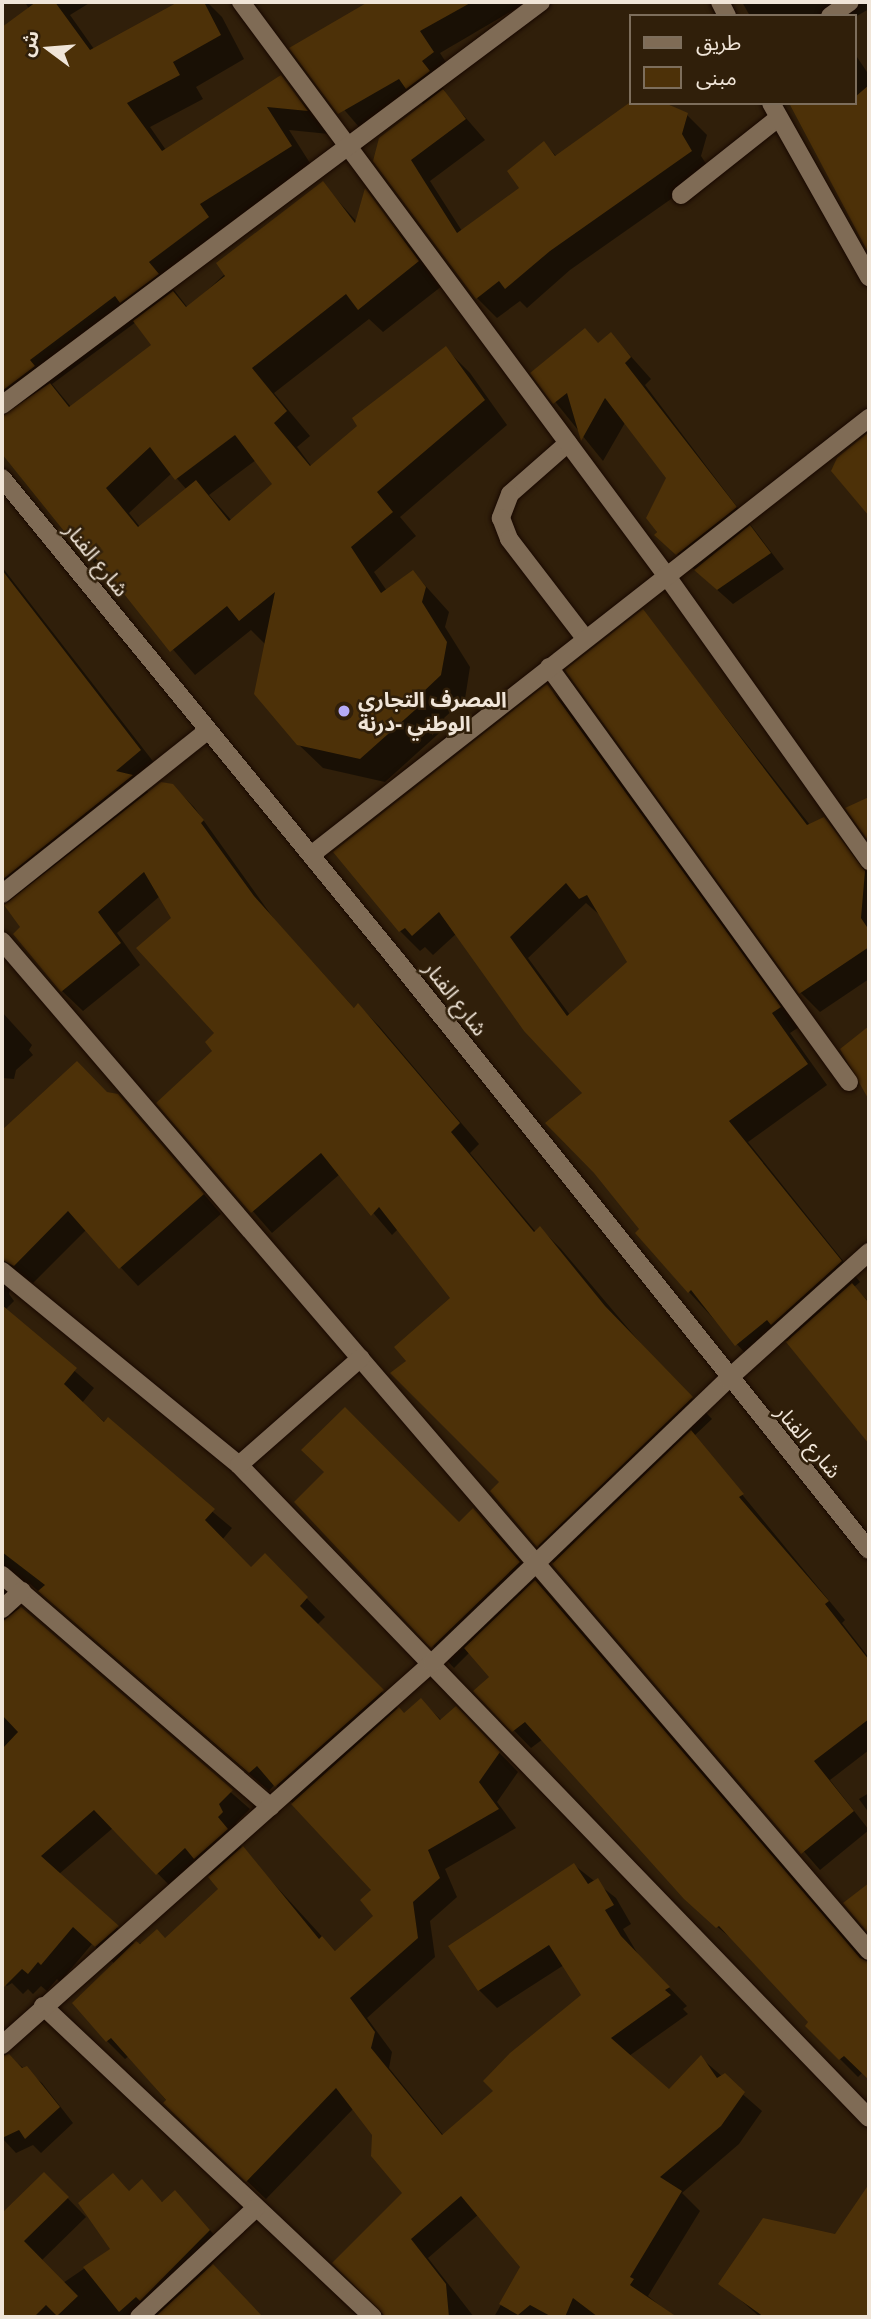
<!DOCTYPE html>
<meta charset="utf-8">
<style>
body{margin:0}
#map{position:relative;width:871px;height:2319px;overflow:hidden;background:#301f0a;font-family:"Open Sans","Noto Sans Arabic",sans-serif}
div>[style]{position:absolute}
.shadow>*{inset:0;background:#0007}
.building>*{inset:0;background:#4d3108}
.roads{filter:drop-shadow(0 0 2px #180800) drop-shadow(0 0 2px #180800)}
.service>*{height:18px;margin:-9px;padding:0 9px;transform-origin:9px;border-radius:9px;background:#7f6b55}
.minor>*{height:18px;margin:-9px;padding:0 9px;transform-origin:9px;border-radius:9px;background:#7f6b55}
.tertiary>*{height:18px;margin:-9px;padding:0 9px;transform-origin:9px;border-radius:9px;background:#7f6b55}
.dots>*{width:19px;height:19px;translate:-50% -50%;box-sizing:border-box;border:4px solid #301f0a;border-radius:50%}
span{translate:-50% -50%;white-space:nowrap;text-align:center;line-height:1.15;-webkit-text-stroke:5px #301f0a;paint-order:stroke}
.street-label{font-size:21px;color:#f0e5d8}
.poi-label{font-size:21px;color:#f0e5d8;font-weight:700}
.left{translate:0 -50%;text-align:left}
.frame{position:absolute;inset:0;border:4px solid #f0e5d8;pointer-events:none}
.legend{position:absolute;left:629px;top:14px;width:228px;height:91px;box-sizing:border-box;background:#301f0a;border:2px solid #7d6e5c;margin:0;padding:9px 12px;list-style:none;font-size:21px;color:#f0e5d8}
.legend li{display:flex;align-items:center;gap:14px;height:35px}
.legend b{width:35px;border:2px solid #7d6e5c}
.north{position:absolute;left:14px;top:14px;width:70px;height:70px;-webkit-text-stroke:5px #301f0a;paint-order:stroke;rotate:286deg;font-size:19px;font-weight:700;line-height:28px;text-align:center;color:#f0e5d8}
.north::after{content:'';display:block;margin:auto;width:24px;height:32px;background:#f0e5d8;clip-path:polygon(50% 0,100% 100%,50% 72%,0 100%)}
</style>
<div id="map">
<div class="shadow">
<div style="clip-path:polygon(evenodd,25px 2px,91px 2px,70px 15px,94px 49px,181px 2px,207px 2px,222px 17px,244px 59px,196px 87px,203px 99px,150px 127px,166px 150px,281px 77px,329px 134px,289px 130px,315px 171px,222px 229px,231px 242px,171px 286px,188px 308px,323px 184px,357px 222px,366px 192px,442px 286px,383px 332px,369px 319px,274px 393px,310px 436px,297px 447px,312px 467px,446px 349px,470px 373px,507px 425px,400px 517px,416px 536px,374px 572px,387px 591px,413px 572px,449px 612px,445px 627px,470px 667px,465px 699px,444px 718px,447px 726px,385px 782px,323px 768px,298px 744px,266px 645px,251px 630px,195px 675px,115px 582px,90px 559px,2px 451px,2px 29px,29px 9px,25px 2px,136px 322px,153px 345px,71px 407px,52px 384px,136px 322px,25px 2px,256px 460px,274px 485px,232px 521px,209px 495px,256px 460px,25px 2px,172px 473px,187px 490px,140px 527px,129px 513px,172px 473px)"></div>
<div style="clip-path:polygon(372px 2px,527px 2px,440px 53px,453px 73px,441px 82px,446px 95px,485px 140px,430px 181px,462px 231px,522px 189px,544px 143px,557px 157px,632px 103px,666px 103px,687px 115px,707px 135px,701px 156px,711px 171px,570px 270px,527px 308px,520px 301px,497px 318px,477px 298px,375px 160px,425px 106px,419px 100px,365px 134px,292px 49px)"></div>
<div style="clip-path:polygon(742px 2px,869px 2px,869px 9px,855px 17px,750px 16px)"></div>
<div style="clip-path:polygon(855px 54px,869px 75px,869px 249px,790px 103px,855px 103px)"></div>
<div style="clip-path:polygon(611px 334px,651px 379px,645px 385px,784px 569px,733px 604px,656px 535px,668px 477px,626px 421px,603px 461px,532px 373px,599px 344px)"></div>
<div style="clip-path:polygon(2px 567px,159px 769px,141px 785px,149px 793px,173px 786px,194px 807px,274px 919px,355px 1009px,358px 1005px,379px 1026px,479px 1144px,470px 1153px,536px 1232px,540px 1228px,561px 1249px,659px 1365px,712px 1419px,694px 1436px,845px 1620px,842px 1623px,869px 1658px,869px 1750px,830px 1780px,869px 1830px,820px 1870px,538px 1545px,501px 1482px,408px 1361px,453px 1298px,398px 1229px,392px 1235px,340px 1174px,272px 1233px,159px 1104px,215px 1051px,216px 1033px,174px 918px,160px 896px,117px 933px,140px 965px,83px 1011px,62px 991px,9px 903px,2px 898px)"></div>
<div style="clip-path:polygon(643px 612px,810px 825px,823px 819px,869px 874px,869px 979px,820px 1012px,801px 993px,568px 671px)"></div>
<div style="clip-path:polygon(evenodd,547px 687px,567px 706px,799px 1027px,790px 1033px,827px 1085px,748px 1142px,860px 1282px,854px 1287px,869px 1302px,869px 1441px,786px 1340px,756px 1365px,689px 1292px,642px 1229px,584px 1093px,526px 1030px,456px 934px,433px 955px,425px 947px,420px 951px,400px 931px,547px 687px,586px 903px,602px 917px,629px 962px,570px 1015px,528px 958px,586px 903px)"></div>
<div style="clip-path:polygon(869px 804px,869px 839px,848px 809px)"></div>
<div style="clip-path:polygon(2px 1012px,32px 1045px,29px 1050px,33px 1055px,16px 1070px,14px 1079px,2px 1078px)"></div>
<div style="clip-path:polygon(evenodd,77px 1063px,107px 1094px,117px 1096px,136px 1115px,221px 1214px,138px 1286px,86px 1230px,33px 1283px,23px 1277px,12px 1281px,9px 1294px,14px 1301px,5px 1310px,94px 1388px,82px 1403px,232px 1528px,222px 1540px,251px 1569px,283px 1574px,325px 1617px,317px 1625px,404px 1715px,421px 1700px,442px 1721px,456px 1709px,518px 1772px,497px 1802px,516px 1828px,445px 1869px,457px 1897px,430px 1921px,435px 1957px,367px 2018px,392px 2052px,389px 2068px,444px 2136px,495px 2091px,584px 1996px,564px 1965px,497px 2008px,479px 1990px,574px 1865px,616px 1898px,631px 1924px,623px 1929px,639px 1956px,687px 2006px,683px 2009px,688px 2014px,629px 2056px,669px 2092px,701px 2058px,762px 2111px,739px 2144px,682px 2193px,700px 2211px,648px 2296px,674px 2317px,494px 2317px,522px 2267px,479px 2214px,428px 2258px,474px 2317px,389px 2317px,335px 2263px,405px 2193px,374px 2134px,354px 2108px,266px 2199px,184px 2122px,129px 2056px,125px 2059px,107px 2041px,115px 1964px,92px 1944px,60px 1982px,57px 1979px,47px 1991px,41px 1986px,33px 1994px,28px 1989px,23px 1994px,12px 1983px,7px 1986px,2px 1981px,2px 1133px,77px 1063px,30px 1584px,269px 1791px,275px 1784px,374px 1891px,375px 1916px,337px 1953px,243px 1850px,236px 1836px,240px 1831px,236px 1823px,250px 1809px,9px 1599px,12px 1585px,30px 1584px,77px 1063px,113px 1828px,176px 1892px,203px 1866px,221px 1889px,165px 1940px,135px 1944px,59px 1874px,113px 1828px)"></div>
<div style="clip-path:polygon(296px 1502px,459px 1524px,473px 1510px,495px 1531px,869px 1964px,869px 2078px,863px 2072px,858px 2077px,807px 2026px,811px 2023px,737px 1943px,704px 1916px,543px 1739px,531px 1748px,476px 1691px,491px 1677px,470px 1652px,454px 1668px)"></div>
<div style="clip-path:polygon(869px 1793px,869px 1813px,859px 1799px)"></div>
<div style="clip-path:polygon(11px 2058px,42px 2083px,73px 2123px,41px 2153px,33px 2145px,16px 2153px,2px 2138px,2px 2066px)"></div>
<div style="clip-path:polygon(44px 2174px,86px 2217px,41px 2261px,63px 2283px,113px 2249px,130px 2192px,193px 2211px,227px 2249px,211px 2265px,262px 2317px,2px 2317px,2px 2215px)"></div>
<div style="clip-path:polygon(869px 2187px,869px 2317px,760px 2317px,721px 2283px,836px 2236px)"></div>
</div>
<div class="building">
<div style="clip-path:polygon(36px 2px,55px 2px,90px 50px,178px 2px,204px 2px,221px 35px,173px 62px,180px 75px,127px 103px,162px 151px,281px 75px,308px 111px,267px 107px,292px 146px,200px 204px,209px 217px,149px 262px,159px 274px,120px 303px,115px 296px,30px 360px,35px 366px,2px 391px,2px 27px)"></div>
<div style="clip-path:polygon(368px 2px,472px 2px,420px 31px,434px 52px,422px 61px,430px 71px,406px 89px,399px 79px,338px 114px,289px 48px)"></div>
<div style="clip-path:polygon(869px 85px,869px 254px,789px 103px,855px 103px,855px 97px)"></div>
<div style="clip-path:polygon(443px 89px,466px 119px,411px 160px,457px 233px,519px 188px,507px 171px,544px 141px,555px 156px,629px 103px,665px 103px,688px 113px,682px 134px,692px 151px,550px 251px,505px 289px,499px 281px,476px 299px,373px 161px,379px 138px)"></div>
<div style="clip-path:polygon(evenodd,323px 181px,355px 223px,365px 188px,419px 261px,358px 310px,346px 294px,252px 368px,287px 411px,274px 423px,310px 466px,357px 426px,352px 418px,446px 346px,485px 400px,377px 492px,393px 512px,351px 547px,381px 593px,413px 570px,426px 587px,422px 602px,447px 642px,441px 675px,421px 694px,424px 702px,360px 759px,297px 745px,254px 694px,275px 592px,239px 621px,227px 606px,170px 652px,94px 556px,88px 561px,2px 454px,2px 416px,50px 383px,69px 407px,151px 345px,133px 321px,173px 291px,186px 307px,225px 276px,216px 263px,323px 181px,235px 435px,272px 484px,229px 521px,196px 480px,138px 527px,106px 488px,150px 447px,175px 480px,235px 435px)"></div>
<div style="clip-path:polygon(585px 328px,598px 343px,611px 332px,631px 357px,625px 363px,737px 507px,676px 555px,654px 535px,657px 532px,646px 518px,666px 478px,605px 398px,581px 441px,567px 393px,553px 404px,530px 373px)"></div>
<div style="clip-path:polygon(869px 432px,869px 516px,831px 471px,837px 458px)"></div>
<div style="clip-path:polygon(750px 525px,771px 553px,717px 590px,694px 570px)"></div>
<div style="clip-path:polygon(2px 570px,141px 750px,116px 771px,133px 775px,2px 880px)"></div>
<div style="clip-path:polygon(643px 609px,807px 825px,824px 817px,865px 871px,861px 918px,869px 930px,869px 947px,799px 994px,565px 670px)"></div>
<div style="clip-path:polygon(evenodd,547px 684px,781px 1007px,772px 1013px,808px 1064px,729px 1121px,842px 1261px,771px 1325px,767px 1320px,735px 1346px,691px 1290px,688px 1293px,635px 1233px,639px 1229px,594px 1173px,545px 1123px,582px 1093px,524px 1031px,439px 912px,412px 936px,405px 928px,399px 932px,333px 852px,547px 684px,566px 883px,579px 899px,587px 895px,627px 962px,567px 1016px,510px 937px,566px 883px)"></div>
<div style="clip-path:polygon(161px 782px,173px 784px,204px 820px,201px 823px,254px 896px,354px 1008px,358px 1003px,460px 1123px,451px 1132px,534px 1232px,540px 1226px,605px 1306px,693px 1397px,537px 1547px,490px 1491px,499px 1482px,390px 1373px,406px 1361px,394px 1347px,450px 1298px,379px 1207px,371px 1216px,321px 1153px,251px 1213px,156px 1103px,212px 1051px,205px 1042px,214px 1033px,136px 948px,171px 918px,144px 872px,98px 912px,121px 943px,61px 992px,13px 934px,20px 927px,4px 905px)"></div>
<div style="clip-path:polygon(869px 797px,869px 808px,867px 839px,845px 808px)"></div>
<div style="clip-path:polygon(869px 1026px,869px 1100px,840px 1049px)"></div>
<div style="clip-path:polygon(77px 1061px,107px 1092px,118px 1094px,204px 1194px,119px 1269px,68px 1211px,14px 1266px,2px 1260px,2px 1130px)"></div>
<div style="clip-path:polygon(852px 1283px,869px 1303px,869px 1444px,786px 1342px)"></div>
<div style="clip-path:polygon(2px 1305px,77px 1368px,64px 1384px,104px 1422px,108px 1417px,215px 1509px,205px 1520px,251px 1567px,265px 1553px,308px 1597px,300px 1606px,384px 1690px,275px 1787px,257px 1766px,249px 1773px,38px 1591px,45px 1585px,2px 1552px)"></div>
<div style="clip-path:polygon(345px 1407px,459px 1522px,473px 1508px,520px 1562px,431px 1648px,294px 1502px,324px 1472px,301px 1450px)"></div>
<div style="clip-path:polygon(691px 1430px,744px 1494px,739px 1497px,829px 1601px,825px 1604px,869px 1660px,869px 1719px,814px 1761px,854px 1811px,801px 1854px,552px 1564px)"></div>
<div style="clip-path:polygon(535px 1580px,860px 1958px,869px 1962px,869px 2080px,844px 2056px,839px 2060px,805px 2026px,808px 2022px,719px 1926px,716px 1928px,684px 1899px,525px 1722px,512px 1732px,473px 1691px,489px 1677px,464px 1648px)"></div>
<div style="clip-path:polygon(21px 1607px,233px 1790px,219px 1804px,223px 1812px,218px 1817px,228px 1829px,194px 1859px,185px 1848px,156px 1875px,94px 1810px,41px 1856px,119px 1926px,95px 1947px,73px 1927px,41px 1965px,38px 1962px,28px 1974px,22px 1969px,2px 1989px,2px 1749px,18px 1732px,2px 1715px,2px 1622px)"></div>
<div style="clip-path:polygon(421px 1698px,440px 1720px,456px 1706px,500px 1752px,479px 1782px,499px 1809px,428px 1850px,440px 1878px,413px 1902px,418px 1938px,350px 1998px,375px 2032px,371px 2048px,442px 2135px,493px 2091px,483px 2081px,510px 2053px,581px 1995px,549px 1945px,478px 1991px,448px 1946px,574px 1863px,588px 1884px,598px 1878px,614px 1905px,605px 1910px,621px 1936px,670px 1987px,665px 1990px,671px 1995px,611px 2038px,669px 2089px,701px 2055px,717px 2078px,725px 2073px,745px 2092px,721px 2126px,660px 2177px,682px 2191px,630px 2277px,634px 2279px,630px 2285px,677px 2317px,598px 2317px,573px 2298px,565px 2317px,552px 2317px,530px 2305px,518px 2315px,499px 2304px,520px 2267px,461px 2196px,411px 2239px,446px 2284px,449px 2317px,386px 2317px,332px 2263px,402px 2193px,371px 2156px,372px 2135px,336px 2088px,246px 2182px,163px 2103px,166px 2100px,111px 2038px,106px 2042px,72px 2003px,136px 1941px,140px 1944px,157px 1929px,165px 1938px,218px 1889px,208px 1877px,243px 1846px,319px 1939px,322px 1936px,335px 1951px,373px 1916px,360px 1900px,371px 1890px,291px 1804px,399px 1707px,404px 1713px)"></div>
<div style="clip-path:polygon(869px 1883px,869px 1934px,843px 1903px)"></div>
<div style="clip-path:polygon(9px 2054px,22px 2068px,27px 2066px,60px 2107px,25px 2139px,19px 2130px,2px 2138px,2px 2056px)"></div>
<div style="clip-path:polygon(44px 2172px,69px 2197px,24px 2241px,78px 2296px,57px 2316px,46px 2305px,34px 2317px,2px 2317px,2px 2213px)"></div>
<div style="clip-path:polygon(113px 2173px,129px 2191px,142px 2179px,162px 2202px,175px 2190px,210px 2230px,140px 2301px,136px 2297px,119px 2312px,83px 2267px,110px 2249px,78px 2203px)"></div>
<div style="clip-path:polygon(869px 2184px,869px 2317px,764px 2317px,718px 2284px,763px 2218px,835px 2234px)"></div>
<div style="clip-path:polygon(213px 2264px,263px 2317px,155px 2317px)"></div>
</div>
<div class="roads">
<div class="service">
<div style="left:830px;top:16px;width:24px;rotate:-35deg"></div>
<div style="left:681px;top:195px;width:124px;rotate:-38.4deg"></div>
<div style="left:568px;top:443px;width:77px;rotate:138.7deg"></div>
<div style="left:510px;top:494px;width:26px;rotate:111deg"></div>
<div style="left:501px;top:518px;width:22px;rotate:69deg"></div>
<div style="left:509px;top:539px;width:125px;rotate:52.5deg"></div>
</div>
<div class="minor">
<div style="left:241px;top:2px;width:713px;rotate:53.44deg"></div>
<div style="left:666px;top:575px;width:351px;rotate:54.6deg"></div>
<div style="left:720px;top:2px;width:16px;rotate:63deg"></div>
<div style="left:771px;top:103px;width:200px;rotate:60.6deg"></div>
<div style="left:2px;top:405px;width:673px;rotate:-36.78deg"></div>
<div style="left:549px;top:667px;width:512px;rotate:54.14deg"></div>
<div style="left:311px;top:855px;width:709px;rotate:-38.07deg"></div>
<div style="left:2px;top:894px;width:263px;rotate:-38.5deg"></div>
<div style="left:2px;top:941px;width:1331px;rotate:49.36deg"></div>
<div style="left:2px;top:1271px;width:306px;rotate:39.3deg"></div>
<div style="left:239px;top:1465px;width:907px;rotate:46.03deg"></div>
<div style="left:239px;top:1465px;width:162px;rotate:-41.3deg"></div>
<div style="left:2px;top:1575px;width:355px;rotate:40.8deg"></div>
<div style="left:2px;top:1609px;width:27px;rotate:-42deg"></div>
<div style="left:43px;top:2006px;width:453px;rotate:43.3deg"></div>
<div style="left:2px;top:2045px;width:575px;rotate:-41.62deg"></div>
<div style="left:432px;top:1663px;width:410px;rotate:-43.8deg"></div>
<div style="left:728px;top:1379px;width:190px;rotate:-42deg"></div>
<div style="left:139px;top:2317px;width:160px;rotate:-43deg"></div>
</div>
<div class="tertiary">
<div style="left:2px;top:478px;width:620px;rotate:50.69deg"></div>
<div style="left:395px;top:958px;width:758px;rotate:51.32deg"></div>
</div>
</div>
<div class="dots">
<div style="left:344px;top:711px;background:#b6acf8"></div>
</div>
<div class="street-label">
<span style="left:97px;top:559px;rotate:51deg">شارع الفنار</span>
<span style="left:456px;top:998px;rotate:52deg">شارع الفنار</span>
<span style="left:809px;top:1441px;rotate:50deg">شارع الفنار</span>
</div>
<div class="poi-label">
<span class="left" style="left:358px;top:711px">المصرف التجاري<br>الوطني -درنة</span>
</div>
<div class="frame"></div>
<ul class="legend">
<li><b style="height:9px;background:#7f6b55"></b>طريق</li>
<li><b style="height:19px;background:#4d3108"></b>مبنى</li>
</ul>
<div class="north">ش</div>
</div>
